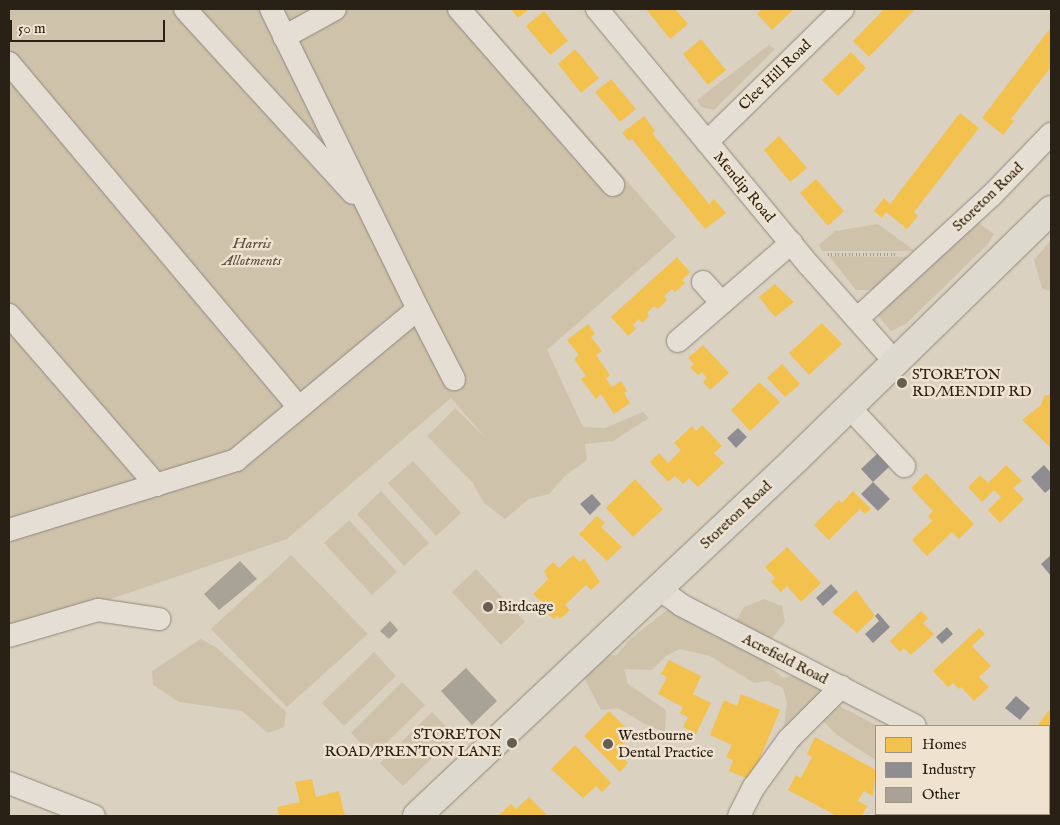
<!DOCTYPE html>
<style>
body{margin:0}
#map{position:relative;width:1060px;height:825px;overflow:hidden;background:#dbd1c0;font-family:"IM FELL English",serif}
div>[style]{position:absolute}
.green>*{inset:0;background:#cfc2ab}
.homes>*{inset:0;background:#f2c14e}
.industry>*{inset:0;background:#8d8d92}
.building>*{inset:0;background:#a9a296}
.path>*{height:3px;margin-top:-1.5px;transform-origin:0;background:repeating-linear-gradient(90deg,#a19c96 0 1px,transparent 0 3.5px)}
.roads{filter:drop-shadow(0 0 1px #8f887d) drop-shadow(0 0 1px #8f887d)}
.minor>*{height:22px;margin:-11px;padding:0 11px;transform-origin:11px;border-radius:11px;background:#e4ded5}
.major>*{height:28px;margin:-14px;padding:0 14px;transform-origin:14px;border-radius:14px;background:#ded9ce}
.dots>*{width:14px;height:14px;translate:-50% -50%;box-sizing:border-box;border:2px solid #efe3cf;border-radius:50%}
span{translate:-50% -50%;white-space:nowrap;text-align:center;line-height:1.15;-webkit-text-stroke:5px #efe3cf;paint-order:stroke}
.street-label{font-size:15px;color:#292016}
.park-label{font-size:15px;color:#584d3e;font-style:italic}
.poi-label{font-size:15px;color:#292016}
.left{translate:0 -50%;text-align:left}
.right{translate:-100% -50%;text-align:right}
.frame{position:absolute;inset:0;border:10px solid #292016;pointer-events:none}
.legend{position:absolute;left:875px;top:725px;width:175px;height:90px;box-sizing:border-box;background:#efe3cf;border:1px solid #a09585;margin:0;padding:6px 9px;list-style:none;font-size:15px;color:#292016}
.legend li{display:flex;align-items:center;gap:10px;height:25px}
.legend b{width:25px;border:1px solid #a09585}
.scale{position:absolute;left:10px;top:20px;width:155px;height:22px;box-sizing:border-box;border:2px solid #292016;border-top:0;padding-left:6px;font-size:15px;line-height:18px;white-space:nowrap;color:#292016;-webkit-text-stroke:4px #efe3cf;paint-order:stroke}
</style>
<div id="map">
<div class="green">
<div style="clip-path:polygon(9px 9px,476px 9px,676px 237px,547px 350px,583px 427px,605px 428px,643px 412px,649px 418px,613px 441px,585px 444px,587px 460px,566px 475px,549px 494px,529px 499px,505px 519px,484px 503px,472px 482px,427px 436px,455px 408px,485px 437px,451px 398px,287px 539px,96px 604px,9px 628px)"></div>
<div style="clip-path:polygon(769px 45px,775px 49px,714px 110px,701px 107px,697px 100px)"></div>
<div style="clip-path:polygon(976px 221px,994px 234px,987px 245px,906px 324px,891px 331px,878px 316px)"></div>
<div style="clip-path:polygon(878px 224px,915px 251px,822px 251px,819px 245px,835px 231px)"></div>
<div style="clip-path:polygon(1051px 240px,1051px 292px,1042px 288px,1034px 260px)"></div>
<div style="clip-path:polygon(829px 256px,907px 257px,874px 290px,856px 290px)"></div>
<div style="clip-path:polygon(413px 461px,461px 513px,436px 536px,388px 483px)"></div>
<div style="clip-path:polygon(381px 491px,429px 543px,404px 566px,357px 514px)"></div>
<div style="clip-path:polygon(349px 520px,397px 572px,372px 595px,324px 543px)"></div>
<div style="clip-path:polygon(291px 555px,368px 634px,287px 707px,211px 629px)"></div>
<div style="clip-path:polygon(476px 569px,525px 622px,501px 645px,452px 592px)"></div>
<div style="clip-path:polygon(685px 596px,724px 633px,736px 621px,744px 607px,764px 599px,782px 606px,785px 622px,769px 642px,769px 665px,783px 678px,796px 675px,839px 693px,841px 707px,878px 726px,876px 760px,837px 735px,822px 720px,807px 719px,800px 747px,781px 747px,787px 703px,783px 688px,768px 681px,754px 683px,710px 656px,680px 649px,666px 656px,652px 670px,624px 669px,628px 684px,666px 710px,665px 732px,643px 723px,618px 708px,601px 710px,586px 682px,584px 668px,604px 656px,617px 655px,630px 639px)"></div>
<div style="clip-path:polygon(201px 639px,217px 648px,286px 712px,284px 727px,268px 733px,242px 711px,179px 702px,153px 685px,152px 671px)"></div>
<div style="clip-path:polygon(374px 652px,396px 676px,344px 726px,322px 703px)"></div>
<div style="clip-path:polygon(402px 682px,425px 705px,373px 756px,351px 733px)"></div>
<div style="clip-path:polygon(432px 712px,455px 736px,403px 786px,380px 763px)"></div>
</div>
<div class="homes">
<div style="clip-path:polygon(511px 9px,529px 9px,518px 18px)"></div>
<div style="clip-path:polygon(646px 9px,675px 9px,688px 24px,670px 39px)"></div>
<div style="clip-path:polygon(762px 9px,794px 9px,772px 30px,757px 14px)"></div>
<div style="clip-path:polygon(884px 9px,915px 9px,869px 57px,853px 41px)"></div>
<div style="clip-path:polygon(544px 11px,568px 41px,550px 55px,526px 26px)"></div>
<div style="clip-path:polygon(1051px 27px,1051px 67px,1011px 119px,1014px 121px,1003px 135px,982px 118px)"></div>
<div style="clip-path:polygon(701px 39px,726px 70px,708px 85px,683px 54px)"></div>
<div style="clip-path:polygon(575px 49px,599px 78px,581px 93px,558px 64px)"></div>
<div style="clip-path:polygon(851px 52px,866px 68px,838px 96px,822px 80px)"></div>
<div style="clip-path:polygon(611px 79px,636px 109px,620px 122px,595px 92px)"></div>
<div style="clip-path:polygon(960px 113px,979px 128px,914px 212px,918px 216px,907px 229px,886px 212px,882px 218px,874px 211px,884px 198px,890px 204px)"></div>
<div style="clip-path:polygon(644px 116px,655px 131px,652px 133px,709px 204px,714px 199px,726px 213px,705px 229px,632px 139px,629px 141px,622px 133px)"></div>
<div style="clip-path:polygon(779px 136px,807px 168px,790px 182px,764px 150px)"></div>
<div style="clip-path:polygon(816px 179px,844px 211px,828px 226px,800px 193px)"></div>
<div style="clip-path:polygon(677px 257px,690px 272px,682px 280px,685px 283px,675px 292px,672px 289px,664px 296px,667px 300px,658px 309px,654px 306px,647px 313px,649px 316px,642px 323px,639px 319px,633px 325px,636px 329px,628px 336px,611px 317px)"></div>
<div style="clip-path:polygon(775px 284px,794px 302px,775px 317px,759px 297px)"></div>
<div style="clip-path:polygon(822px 323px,842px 344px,809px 375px,789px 353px)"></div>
<div style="clip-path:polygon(588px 324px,595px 334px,591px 337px,602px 351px,596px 355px,610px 375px,606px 379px,612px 387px,621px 381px,627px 391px,624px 393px,630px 403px,614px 414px,601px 394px,596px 399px,581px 379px,586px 376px,574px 359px,579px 355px,567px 340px)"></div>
<div style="clip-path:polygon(703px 345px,729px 373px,710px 390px,703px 382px,707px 378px,702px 372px,698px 375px,690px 367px,694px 364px,688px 358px)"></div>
<div style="clip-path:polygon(782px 364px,800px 384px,785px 397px,767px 378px)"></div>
<div style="clip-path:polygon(759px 382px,780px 402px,750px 431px,731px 410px)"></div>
<div style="clip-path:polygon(1051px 394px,1051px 448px,1022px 420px,1041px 405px,1044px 396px)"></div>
<div style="clip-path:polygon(702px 425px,722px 446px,714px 453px,724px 463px,698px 487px,689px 478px,683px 484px,675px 476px,668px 482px,650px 462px,659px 453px,668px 463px,681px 450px,674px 443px,692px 426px,696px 431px)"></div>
<div style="clip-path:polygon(1006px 465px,1022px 481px,1013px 488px,1024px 499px,1000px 523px,988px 510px,1001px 497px,994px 490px,982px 502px,968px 487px,980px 475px,988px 483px)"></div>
<div style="clip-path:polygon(926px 473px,974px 524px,959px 539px,952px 532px,927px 556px,912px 540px,932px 521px,928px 516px,933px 511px,911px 488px)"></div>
<div style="clip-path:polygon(635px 479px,663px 509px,633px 537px,606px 508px)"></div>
<div style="clip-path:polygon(853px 491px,871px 509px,865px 514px,860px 509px,829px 540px,814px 525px,839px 500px,842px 503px)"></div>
<div style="clip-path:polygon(597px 516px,605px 523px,601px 527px,622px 547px,607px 561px,579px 534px)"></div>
<div style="clip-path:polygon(787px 547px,821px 583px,801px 602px,787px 586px,781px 592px,771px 582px,775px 578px,765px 567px)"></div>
<div style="clip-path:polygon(573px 555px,580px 562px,584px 558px,600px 582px,591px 590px,586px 585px,565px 605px,570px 610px,560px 619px,557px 616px,554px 619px,537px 605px,541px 601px,533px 594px,548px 579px,544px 571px,553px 562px,559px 568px)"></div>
<div style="clip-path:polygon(856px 590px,875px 616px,857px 633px,832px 612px)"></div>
<div style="clip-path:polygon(921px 611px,928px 618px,923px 623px,934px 634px,911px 655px,904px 648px,900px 652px,890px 641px)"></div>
<div style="clip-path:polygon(979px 628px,985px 634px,972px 646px,991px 666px,979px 677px,989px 687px,974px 701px,961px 687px,959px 689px,953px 683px,948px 687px,933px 671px)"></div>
<div style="clip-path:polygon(669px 660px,701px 676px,693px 694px,711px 703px,696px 734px,683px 727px,688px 717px,680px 713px,683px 707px,658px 694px,667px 677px,661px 674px)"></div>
<div style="clip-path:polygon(741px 694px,780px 710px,751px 780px,729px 771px,733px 760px,726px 757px,732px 745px,710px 735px,724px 700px,737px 706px)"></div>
<div style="clip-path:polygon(1049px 710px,1051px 712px,1051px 731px,1049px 726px,1037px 726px)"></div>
<div style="clip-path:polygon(609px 711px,633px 735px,617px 751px,628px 763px,620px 772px,584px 736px)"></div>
<div style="clip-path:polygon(815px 737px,876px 770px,873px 796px,864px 791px,858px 801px,867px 806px,862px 816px,837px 816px,788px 790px,796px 775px,801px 778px,812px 757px,807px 754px)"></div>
<div style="clip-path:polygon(575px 745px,611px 783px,602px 792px,596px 786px,583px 798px,551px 769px)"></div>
<div style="clip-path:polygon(312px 779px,316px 797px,339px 791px,345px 816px,279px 816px,277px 807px,300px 802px,295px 782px)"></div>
<div style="clip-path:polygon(529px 797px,548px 816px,498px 816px,511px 804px,516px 809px)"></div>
<div style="clip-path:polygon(887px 814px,920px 814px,918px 816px)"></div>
</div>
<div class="industry">
<div style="clip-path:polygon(738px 428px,747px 437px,736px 448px,727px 438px)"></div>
<div style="clip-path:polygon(878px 453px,890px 466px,873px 482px,861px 469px)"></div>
<div style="clip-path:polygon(1044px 465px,1051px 473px,1051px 488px,1045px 493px,1031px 477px)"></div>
<div style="clip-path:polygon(873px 482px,890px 499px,878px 511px,861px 494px)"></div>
<div style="clip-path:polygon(592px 494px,601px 504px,590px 515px,580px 504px)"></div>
<div style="clip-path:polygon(1051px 555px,1051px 576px,1041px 564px)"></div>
<div style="clip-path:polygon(831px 584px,838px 592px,823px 606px,816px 598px)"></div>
<div style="clip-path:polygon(878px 613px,890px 627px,873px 643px,865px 634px,879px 621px,875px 616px)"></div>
<div style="clip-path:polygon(947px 627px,953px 634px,942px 644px,936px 637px)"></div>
<div style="clip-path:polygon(1016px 696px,1030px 708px,1020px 720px,1005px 708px)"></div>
</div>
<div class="building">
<div style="clip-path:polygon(240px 561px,257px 579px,219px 610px,204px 594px)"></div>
<div style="clip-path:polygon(390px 621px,398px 630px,389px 639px,380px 631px)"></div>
<div style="clip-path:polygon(466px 668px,497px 701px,472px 725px,441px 691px)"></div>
</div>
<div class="path">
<div style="left:828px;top:254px;width:68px"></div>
</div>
<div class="roads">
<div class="minor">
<div style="left:185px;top:9px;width:249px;rotate:47.6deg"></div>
<div style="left:459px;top:9px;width:234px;rotate:48.8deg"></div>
<div style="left:597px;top:9px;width:332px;rotate:50.4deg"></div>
<div style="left:809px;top:265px;width:130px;rotate:48.4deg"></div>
<div style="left:284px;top:37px;width:58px;rotate:-28.8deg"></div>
<div style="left:9px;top:63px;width:450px;rotate:49.9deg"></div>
<div style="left:707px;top:142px;width:190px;rotate:-44.4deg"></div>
<div style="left:703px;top:282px;width:28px;rotate:48deg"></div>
<div style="left:418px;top:309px;width:79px;rotate:62.8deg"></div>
<div style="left:9px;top:315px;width:225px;rotate:49.1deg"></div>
<div style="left:857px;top:319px;width:183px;rotate:-42.6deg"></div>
<div style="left:992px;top:195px;width:85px;rotate:-46deg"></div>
<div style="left:678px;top:341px;width:150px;rotate:-40.9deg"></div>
<div style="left:849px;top:407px;width:81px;rotate:47deg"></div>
<div style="left:9px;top:530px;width:238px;rotate:-17.1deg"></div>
<div style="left:236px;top:460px;width:236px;rotate:-39.7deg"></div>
<div style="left:418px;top:309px;width:334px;rotate:-116.1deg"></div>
<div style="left:658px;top:588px;width:29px;rotate:36deg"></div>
<div style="left:681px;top:605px;width:263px;rotate:27.3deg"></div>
<div style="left:9px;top:636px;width:93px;rotate:-16.3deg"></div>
<div style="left:98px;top:610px;width:62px;rotate:8.4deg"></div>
<div style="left:9px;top:783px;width:91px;rotate:21.2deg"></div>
<div style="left:1049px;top:800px;width:3px;rotate:45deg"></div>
<div style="left:739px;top:816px;width:33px;rotate:-63deg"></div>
<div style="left:754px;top:787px;width:59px;rotate:-53.9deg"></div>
<div style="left:789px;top:739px;width:74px;rotate:-45deg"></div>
</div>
<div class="major">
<div style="left:417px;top:816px;width:522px;rotate:-43.29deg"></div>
<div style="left:797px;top:458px;width:355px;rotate:-44.3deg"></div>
</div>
</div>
<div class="dots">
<div style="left:902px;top:383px;background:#675e52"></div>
<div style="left:488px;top:607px;background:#675e52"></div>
<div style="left:512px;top:743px;background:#675e52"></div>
<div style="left:608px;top:744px;background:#675e52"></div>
</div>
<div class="street-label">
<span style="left:775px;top:75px;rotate:-44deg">Clee Hill Road</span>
<span style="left:744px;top:187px;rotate:50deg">Mendip Road</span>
<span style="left:988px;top:197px;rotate:-44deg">Storeton Road</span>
<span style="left:736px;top:515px;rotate:-43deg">Storeton Road</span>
<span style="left:785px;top:659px;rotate:27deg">Acrefield Road</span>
</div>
<div class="park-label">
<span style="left:252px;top:252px">Harris<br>Allotments</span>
</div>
<div class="poi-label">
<span class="left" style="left:912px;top:383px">STORETON<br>RD/MENDIP RD</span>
<span class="left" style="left:498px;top:607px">Birdcage</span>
<span class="right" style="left:502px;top:743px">STORETON<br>ROAD/PRENTON LANE</span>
<span class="left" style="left:618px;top:744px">Westbourne<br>Dental Practice</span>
</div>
<div class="frame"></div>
<ul class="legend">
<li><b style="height:14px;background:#f2c14e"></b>Homes</li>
<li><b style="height:14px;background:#8d8d92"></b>Industry</li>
<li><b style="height:14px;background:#a9a296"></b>Other</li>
</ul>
<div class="scale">50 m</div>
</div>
